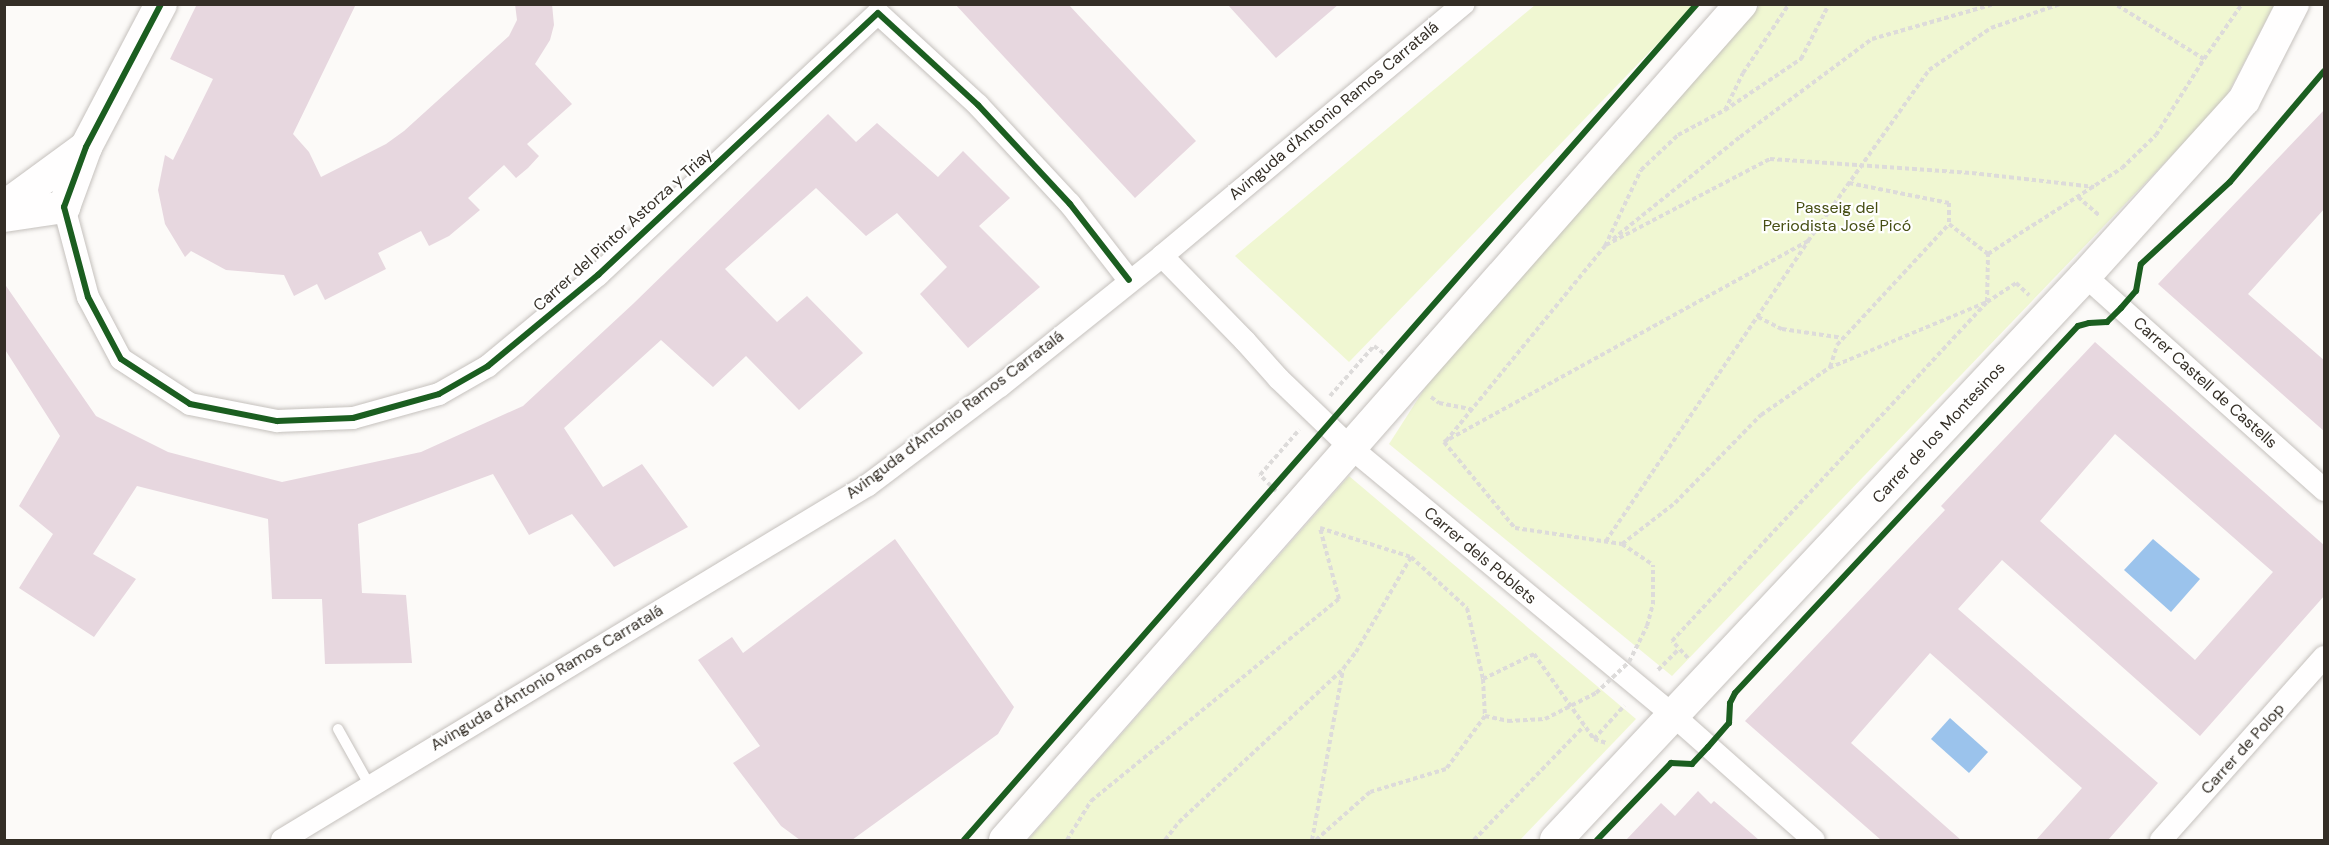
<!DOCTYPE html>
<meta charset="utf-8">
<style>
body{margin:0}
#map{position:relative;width:2329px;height:845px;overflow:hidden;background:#fcfaf8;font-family:"DM Sans",sans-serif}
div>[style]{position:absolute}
.green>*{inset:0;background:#f0f7d2}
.water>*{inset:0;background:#9bc3ec}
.building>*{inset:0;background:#e7d7df}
.path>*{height:4px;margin-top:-2px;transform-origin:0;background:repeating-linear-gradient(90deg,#dddbda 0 4.5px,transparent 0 7.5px)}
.roads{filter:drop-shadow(0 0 2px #c5c1bd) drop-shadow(0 0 2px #c5c1bd)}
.lane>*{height:10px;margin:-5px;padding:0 5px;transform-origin:5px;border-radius:5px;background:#fffefe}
.street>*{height:22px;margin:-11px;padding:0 11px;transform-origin:11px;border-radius:11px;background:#fffefe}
.secondary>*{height:32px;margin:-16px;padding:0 16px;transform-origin:16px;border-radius:16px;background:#fffefe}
.path-bridge>*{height:4px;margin-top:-2px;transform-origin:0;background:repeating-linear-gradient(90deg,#dddbda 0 4.5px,transparent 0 7.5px)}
.cycleway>*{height:6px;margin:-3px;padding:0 3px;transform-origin:3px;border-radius:3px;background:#1b5e20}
span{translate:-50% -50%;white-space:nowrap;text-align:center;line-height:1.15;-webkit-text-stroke:4.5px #fff;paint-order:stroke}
.street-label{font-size:16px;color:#342e26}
.park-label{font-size:16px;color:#474f14}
.frame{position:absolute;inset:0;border:6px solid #342e26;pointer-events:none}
</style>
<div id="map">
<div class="green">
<div style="clip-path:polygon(1535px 5px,1695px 5px,1349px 362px,1235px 256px)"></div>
<div style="clip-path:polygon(1760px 5px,2274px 5px,2224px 101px,1672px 676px,1389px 444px,1430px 380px)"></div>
<div style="clip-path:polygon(1349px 476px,1636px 719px,1520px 840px,1028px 840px)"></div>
</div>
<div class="water">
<div style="clip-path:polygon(2153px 539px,2200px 579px,2171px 612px,2124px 570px)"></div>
<div style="clip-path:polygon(1950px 718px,1988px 752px,1969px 773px,1931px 739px)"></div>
</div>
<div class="building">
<div style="clip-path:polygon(197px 4px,356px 4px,293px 134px,309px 152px,321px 177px,386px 144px,404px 131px,509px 36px,517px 20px,515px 4px,552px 4px,554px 25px,550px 40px,535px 64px,572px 104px,527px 144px,539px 156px,528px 168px,516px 178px,504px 165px,468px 198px,480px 210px,449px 236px,429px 246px,421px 231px,378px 253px,386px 269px,325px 300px,317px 284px,294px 296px,284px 275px,226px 270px,191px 251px,185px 257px,165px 224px,158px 190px,165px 155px,173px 160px,213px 79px,170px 59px)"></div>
<div style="clip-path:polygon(955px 4px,1068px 4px,1196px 141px,1135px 198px)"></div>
<div style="clip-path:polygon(1227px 4px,1339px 4px,1276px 58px)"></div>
<div style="clip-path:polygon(2325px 109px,2325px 208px,2248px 294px,2325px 361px,2325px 432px,2158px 284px)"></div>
<div style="clip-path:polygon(828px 114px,856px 142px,877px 123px,938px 177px,963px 151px,1010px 198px,979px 226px,1040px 287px,968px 348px,920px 294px,947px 267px,897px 213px,866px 236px,816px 188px,725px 269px,777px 322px,807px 296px,863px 353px,799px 410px,746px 356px,713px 387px,661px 340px,564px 428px,603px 487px,642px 464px,688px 527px,614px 567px,572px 514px,529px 535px,493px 474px,358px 524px,362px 593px,406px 595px,412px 663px,325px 664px,322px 599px,272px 599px,268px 519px,137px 486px,93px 554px,136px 579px,94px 637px,19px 588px,53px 534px,19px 506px,60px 436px,4px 348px,4px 283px,96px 416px,168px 452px,282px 482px,421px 452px,523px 406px,634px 303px)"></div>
<div style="clip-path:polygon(evenodd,2095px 342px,2325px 546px,2325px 595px,2200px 736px,2002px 560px,1958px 609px,2158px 783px,2108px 840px,2036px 840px,2082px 788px,1930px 653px,1851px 743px,1961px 840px,1881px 840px,1745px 721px,1945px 510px,1941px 506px,2095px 342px,2115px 434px,2273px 572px,2195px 660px,2040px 521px,2115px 434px)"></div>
<div style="clip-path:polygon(895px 539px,1014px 707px,998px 734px,852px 840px,800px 840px,781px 826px,733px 763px,760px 746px,698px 660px,732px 637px,743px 653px)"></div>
<div style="clip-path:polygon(1698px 791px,1711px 804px,1714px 801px,1759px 840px,1626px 840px,1661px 803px,1675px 816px)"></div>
</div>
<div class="path">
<div style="left:2204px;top:59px;width:67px;rotate:-55.4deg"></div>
<div style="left:1725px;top:110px;width:92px;rotate:-33.9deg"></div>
<div style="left:1801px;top:59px;width:62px;rotate:-63deg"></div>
<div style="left:1849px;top:183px;width:102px;rotate:11.3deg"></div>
<div style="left:1949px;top:203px;width:21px;rotate:90deg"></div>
<div style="left:2078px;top:197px;width:29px;rotate:41deg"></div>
<div style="left:1613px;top:239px;width:163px;rotate:-38.8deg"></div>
<div style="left:1740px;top:137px;width:164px;rotate:-36.6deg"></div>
<div style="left:1872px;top:39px;width:127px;rotate:-16deg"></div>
<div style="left:1808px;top:241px;width:416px;rotate:151.1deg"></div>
<div style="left:1444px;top:442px;width:112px;rotate:50.5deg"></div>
<div style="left:1515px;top:528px;width:108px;rotate:8.5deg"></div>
<div style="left:1622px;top:544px;width:67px;rotate:-37.7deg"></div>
<div style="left:1675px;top:503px;width:123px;rotate:-45.7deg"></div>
<div style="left:1761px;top:415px;width:83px;rotate:-34.7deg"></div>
<div style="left:1829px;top:368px;width:171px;rotate:-22.7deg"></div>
<div style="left:1987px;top:302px;width:48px;rotate:-88.8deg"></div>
<div style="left:1606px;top:245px;width:185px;rotate:-27.7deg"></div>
<div style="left:1770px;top:159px;width:202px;rotate:4deg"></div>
<div style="left:1972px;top:173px;width:123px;rotate:6.5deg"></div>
<div style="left:1758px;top:317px;width:27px;rotate:27deg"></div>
<div style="left:1782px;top:329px;width:62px;rotate:8.4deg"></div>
<div style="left:1830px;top:367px;width:23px;rotate:-72deg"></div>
<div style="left:1837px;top:345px;width:165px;rotate:-47.2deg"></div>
<div style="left:1949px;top:224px;width:49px;rotate:37.6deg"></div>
<div style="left:1988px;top:254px;width:159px;rotate:-32.7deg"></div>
<div style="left:2122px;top:168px;width:47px;rotate:-44.1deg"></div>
<div style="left:2156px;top:135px;width:90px;rotate:-57.7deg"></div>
<div style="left:2204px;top:59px;width:105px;rotate:-148.3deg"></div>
<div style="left:1330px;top:396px;width:67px;rotate:-48.7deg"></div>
<div style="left:1374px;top:346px;width:21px;rotate:37deg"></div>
<div style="left:1431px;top:397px;width:10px;rotate:37deg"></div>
<div style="left:1439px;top:403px;width:33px;rotate:11deg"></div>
<div style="left:1446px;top:441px;width:252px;rotate:-50.8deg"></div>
<div style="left:1605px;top:246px;width:84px;rotate:-64.7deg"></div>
<div style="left:1641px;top:170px;width:51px;rotate:-43.4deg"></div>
<div style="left:1678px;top:135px;width:53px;rotate:-28deg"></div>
<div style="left:1725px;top:110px;width:41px;rotate:-64.1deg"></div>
<div style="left:1743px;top:73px;width:83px;rotate:-56.3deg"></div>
<div style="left:1276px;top:491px;width:23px;rotate:-135deg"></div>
<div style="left:1260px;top:475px;width:60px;rotate:-49.1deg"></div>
<div style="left:1606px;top:541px;width:362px;rotate:-56deg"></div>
<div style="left:1808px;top:241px;width:209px;rotate:-54.7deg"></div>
<div style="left:1929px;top:70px;width:75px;rotate:-34.1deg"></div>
<div style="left:1991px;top:28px;width:73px;rotate:-19.2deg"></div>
<div style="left:1622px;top:544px;width:37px;rotate:34deg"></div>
<div style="left:1688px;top:658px;width:23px;rotate:-133deg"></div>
<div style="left:1672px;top:641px;width:463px;rotate:-47.1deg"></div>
<div style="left:1987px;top:302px;width:35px;rotate:-33deg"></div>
<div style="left:2016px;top:283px;width:18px;rotate:43deg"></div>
<div style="left:1658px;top:670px;width:30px;rotate:-45deg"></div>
<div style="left:1483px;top:679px;width:57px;rotate:-26.1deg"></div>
<div style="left:1534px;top:654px;width:104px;rotate:54.8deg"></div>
<div style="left:1594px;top:739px;width:13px;rotate:18deg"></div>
<div style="left:1594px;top:739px;width:45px;rotate:-47.7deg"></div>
<div style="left:1067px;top:840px;width:46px;rotate:-58.4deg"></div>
<div style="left:1091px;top:801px;width:320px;rotate:-39.2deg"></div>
<div style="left:1339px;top:599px;width:73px;rotate:-105deg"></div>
<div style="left:1320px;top:528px;width:96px;rotate:17.7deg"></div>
<div style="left:1165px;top:840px;width:23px;rotate:-52deg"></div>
<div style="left:1179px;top:822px;width:224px;rotate:-43deg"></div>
<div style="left:1343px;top:669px;width:21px;rotate:-53deg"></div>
<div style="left:1356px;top:652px;width:110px;rotate:-59.9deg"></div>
<div style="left:1411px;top:557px;width:76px;rotate:42.3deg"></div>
<div style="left:1467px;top:608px;width:73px;rotate:77.3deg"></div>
<div style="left:1483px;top:679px;width:37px;rotate:87deg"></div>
<div style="left:1485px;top:716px;width:66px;rotate:126.3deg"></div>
<div style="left:1446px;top:769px;width:79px;rotate:163.2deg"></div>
<div style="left:1370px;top:792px;width:72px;rotate:138.4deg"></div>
<div style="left:1312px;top:840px;width:173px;rotate:-79.7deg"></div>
<div style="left:1474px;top:840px;width:158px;rotate:-46deg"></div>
</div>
<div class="roads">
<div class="lane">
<div style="left:338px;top:729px;width:65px;rotate:60.7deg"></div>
</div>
<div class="street">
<div style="left:64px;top:207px;width:93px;rotate:75.1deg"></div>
<div style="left:88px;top:297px;width:70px;rotate:62deg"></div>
<div style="left:121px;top:359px;width:82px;rotate:33.1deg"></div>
<div style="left:190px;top:404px;width:89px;rotate:11.1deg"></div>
<div style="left:277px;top:421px;width:76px;rotate:-2.3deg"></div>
<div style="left:353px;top:418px;width:89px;rotate:-15.6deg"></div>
<div style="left:439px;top:394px;width:56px;rotate:-29.7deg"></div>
<div style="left:488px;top:366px;width:143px;rotate:-39.6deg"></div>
<div style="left:598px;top:275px;width:383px;rotate:-43.1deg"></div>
<div style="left:878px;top:13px;width:136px;rotate:42.6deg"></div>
<div style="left:978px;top:105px;width:135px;rotate:47.1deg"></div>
<div style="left:1070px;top:204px;width:96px;rotate:52.2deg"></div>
<div style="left:1162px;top:256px;width:119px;rotate:45.7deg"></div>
<div style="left:1245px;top:341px;width:51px;rotate:48.2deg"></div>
<div style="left:1279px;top:379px;width:98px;rotate:43.8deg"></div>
<div style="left:1350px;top:447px;width:420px;rotate:39.7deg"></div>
<div style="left:1673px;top:715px;width:188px;rotate:41.6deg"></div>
<div style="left:2085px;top:276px;width:321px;rotate:41.8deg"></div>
<div style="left:282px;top:840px;width:685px;rotate:-31.21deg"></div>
<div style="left:868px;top:485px;width:165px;rotate:-36.9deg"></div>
<div style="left:1000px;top:386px;width:208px;rotate:-38.7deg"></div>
<div style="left:1162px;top:256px;width:393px;rotate:-39.9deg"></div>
<div style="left:2161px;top:840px;width:245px;rotate:-48.3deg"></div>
</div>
<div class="secondary">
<div style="left:4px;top:207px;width:102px;rotate:-36.2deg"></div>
<div style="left:4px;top:216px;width:61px;rotate:-8.5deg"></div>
<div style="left:64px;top:207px;width:64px;rotate:-69.9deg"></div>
<div style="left:86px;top:147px;width:161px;rotate:-62.3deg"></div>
<div style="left:1005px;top:840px;width:1114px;rotate:-48.64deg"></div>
<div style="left:1556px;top:840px;width:773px;rotate:-46.83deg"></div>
<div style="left:2085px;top:276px;width:237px;rotate:-47.9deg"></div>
<div style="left:2244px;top:100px;width:108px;rotate:-63deg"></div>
</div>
</div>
<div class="path-bridge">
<div style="left:1485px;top:716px;width:24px;rotate:12deg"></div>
<div style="left:1508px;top:721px;width:37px;rotate:-3deg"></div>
<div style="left:1545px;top:719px;width:57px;rotate:-27deg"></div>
<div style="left:1596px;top:693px;width:45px;rotate:-43.2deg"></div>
<div style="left:1629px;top:662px;width:40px;rotate:-63.4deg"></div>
<div style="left:1647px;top:626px;width:23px;rotate:-75deg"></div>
<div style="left:1653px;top:604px;width:39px;rotate:-90deg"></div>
</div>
<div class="cycleway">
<div style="left:161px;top:4px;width:161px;rotate:117.7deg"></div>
<div style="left:86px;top:147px;width:64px;rotate:110.1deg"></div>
<div style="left:64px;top:207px;width:93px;rotate:75.1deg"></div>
<div style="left:88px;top:297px;width:70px;rotate:62deg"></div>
<div style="left:121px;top:359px;width:82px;rotate:33.1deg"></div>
<div style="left:190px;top:404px;width:89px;rotate:11.1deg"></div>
<div style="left:277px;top:421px;width:76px;rotate:-2.3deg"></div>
<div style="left:353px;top:418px;width:89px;rotate:-15.6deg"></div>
<div style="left:439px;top:394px;width:56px;rotate:-29.7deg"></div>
<div style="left:488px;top:366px;width:143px;rotate:-39.6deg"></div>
<div style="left:598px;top:275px;width:383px;rotate:-43.1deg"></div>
<div style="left:878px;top:13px;width:136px;rotate:42.6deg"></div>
<div style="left:978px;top:105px;width:135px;rotate:47.1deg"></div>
<div style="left:1070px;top:204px;width:96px;rotate:52.2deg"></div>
<div style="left:964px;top:840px;width:1112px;rotate:-48.76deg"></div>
<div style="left:1597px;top:840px;width:107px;rotate:-46.1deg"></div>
<div style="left:1671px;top:763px;width:21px;rotate:3deg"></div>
<div style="left:1692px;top:764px;width:23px;rotate:-47deg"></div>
<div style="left:1708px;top:747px;width:32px;rotate:-49deg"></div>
<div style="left:1729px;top:723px;width:20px;rotate:-87deg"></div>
<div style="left:1730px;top:703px;width:11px;rotate:-63deg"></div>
<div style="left:1735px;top:693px;width:502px;rotate:-46.94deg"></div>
<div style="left:2078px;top:326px;width:11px;rotate:-15deg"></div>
<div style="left:2089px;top:323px;width:18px;rotate:-3deg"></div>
<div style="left:2107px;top:322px;width:20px;rotate:-45deg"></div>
<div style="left:2121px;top:308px;width:23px;rotate:-49deg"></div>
<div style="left:2136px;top:291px;width:27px;rotate:-80deg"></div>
<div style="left:2141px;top:264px;width:121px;rotate:-42.7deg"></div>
<div style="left:2230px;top:182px;width:145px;rotate:-49.7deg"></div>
</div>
<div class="street-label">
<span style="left:1334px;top:111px;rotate:-40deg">Avinguda d'Antonio Ramos Carratalá</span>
<span style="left:623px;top:230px;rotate:-42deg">Carrer del Pintor Astorza y Triay</span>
<span style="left:2205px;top:383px;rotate:42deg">Carrer Castell de Castells</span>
<span style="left:955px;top:415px;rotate:-37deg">Avinguda d'Antonio Ramos Carratalá</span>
<span style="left:1939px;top:433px;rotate:-47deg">Carrer de los Montesinos</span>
<span style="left:1480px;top:556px;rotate:40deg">Carrer dels Poblets</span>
<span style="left:547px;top:678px;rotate:-31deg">Avinguda d'Antonio Ramos Carratalá</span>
<span style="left:2243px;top:749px;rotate:-48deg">Carrer de Polop</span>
</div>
<div class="park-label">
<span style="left:1837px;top:217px">Passeig del<br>Periodista José Picó</span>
</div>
<div class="frame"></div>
</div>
